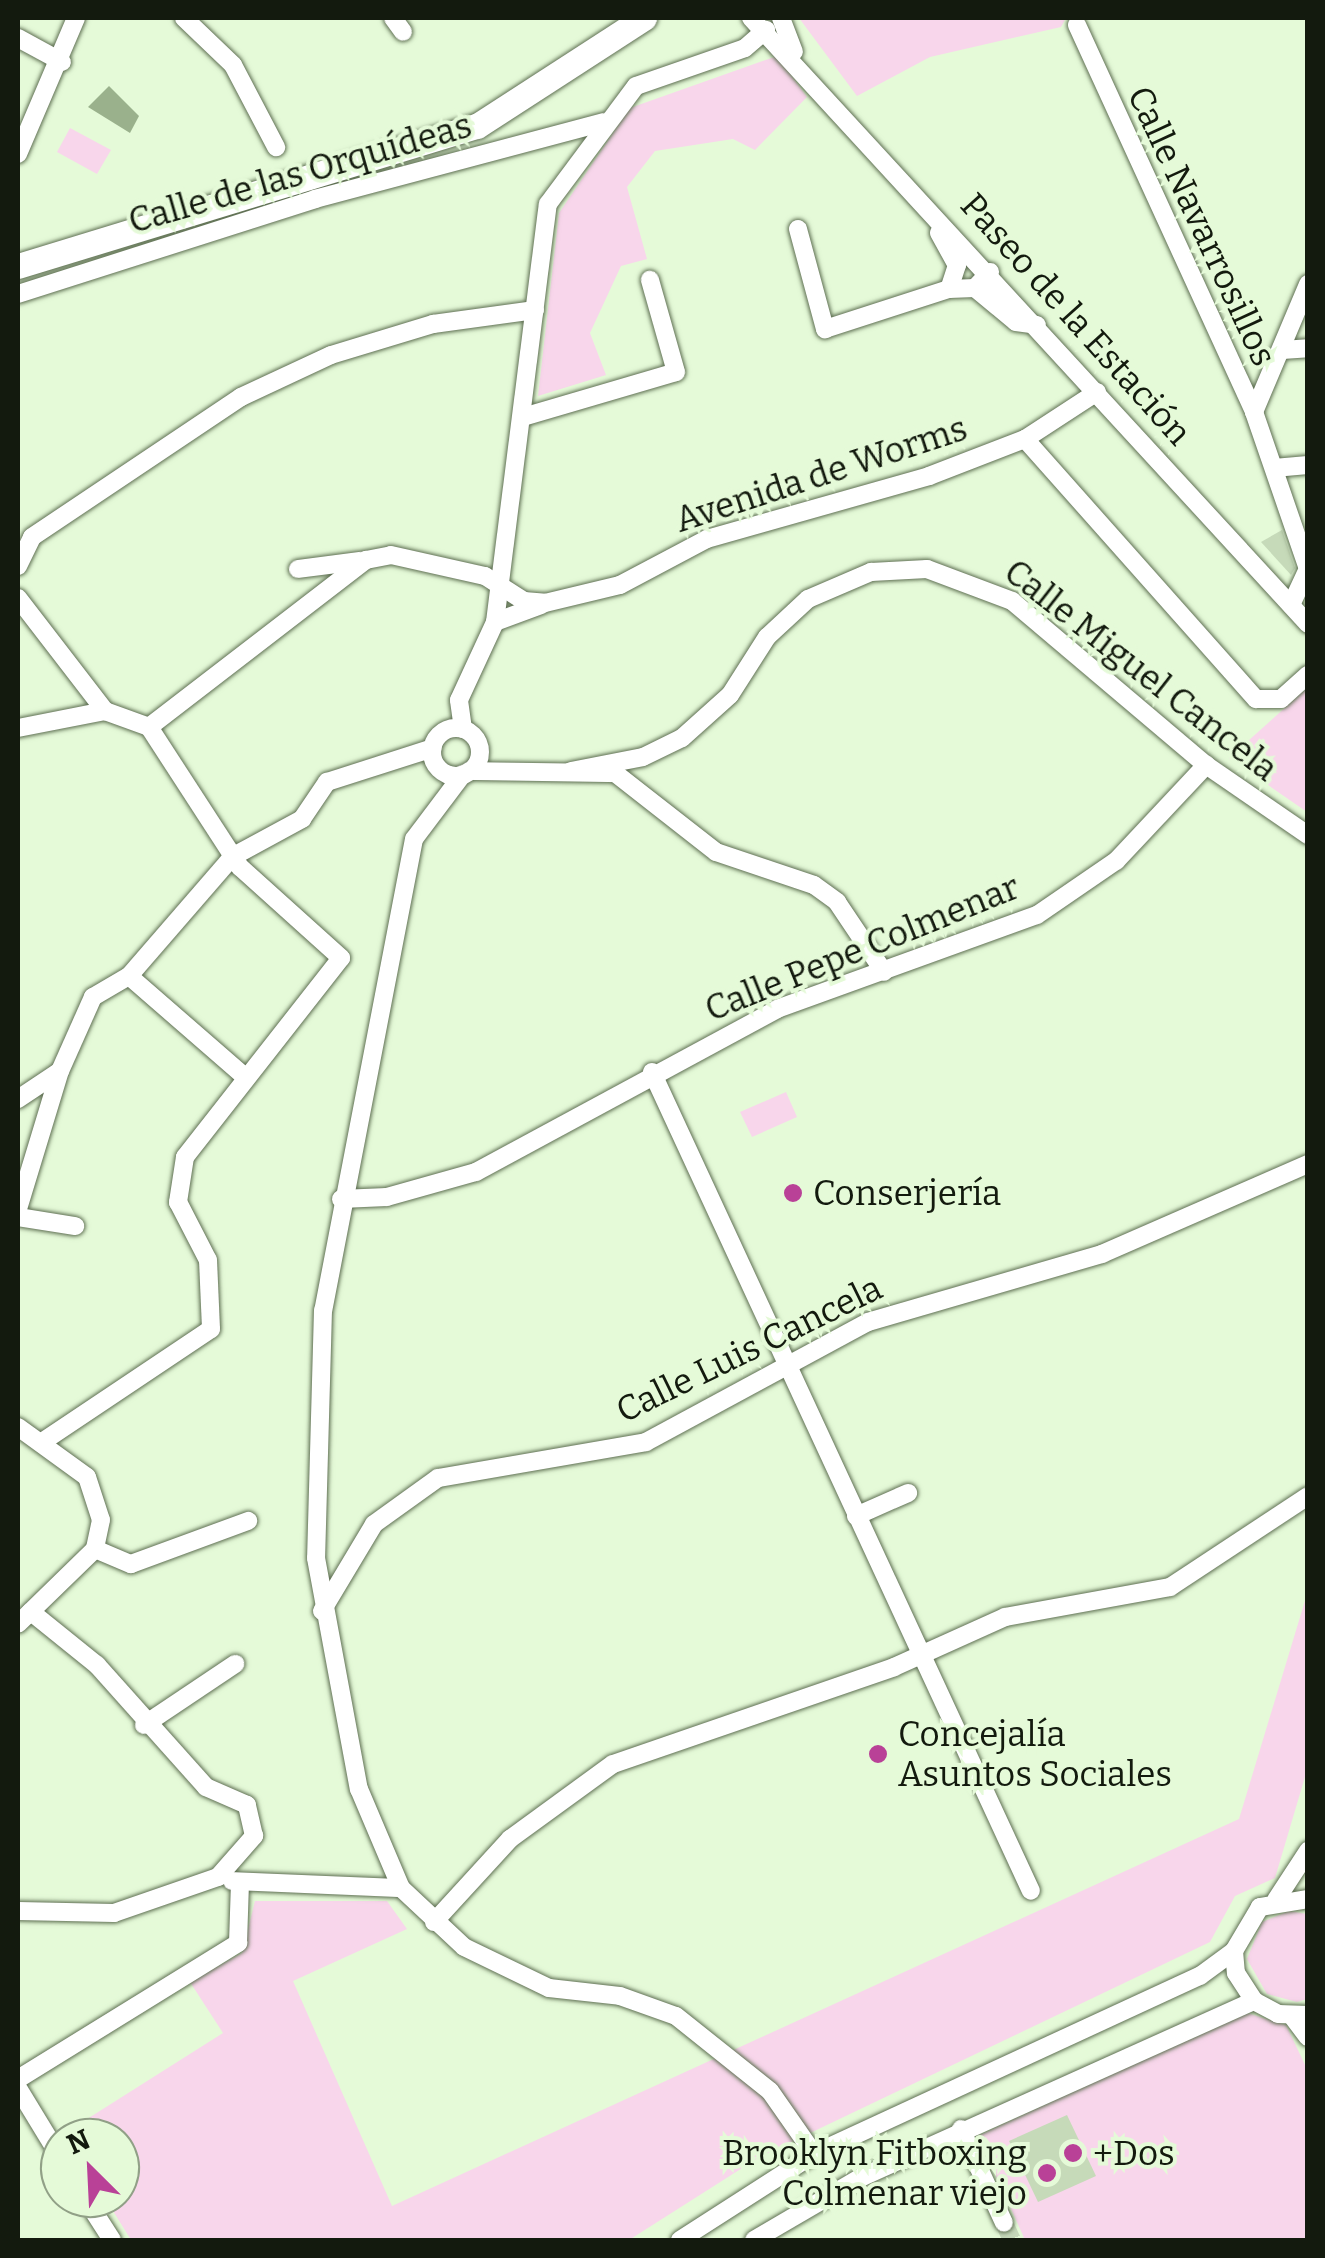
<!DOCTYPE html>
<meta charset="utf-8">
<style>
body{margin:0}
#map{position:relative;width:1325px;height:2258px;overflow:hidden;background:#e5fad8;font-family:Bitter,serif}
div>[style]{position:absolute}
.green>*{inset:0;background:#f8d6eb}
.water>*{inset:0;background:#9ab18c}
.building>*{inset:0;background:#c6dab9}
.street-tunnel>*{height:18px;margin-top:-9px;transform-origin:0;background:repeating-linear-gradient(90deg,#c6d8ba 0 18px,transparent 0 27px)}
.roads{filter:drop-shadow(0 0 2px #5e6f52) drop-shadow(0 0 2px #5e6f52)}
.street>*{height:18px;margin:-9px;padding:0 9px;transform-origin:9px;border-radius:9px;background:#fff}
.street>.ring{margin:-9px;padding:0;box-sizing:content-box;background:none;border:18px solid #fff;border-radius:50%}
.secondary>*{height:25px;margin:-12.5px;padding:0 12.5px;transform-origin:12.5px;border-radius:12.5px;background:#fff}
.dots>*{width:28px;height:28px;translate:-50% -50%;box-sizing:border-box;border:5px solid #e5fad8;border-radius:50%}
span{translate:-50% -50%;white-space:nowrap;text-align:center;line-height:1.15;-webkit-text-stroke:8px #e5fad8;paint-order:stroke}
.street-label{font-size:35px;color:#131a0e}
.poi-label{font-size:35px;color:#131a0e}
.left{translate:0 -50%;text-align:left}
.right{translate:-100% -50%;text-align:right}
.frame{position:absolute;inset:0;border:20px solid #131a0e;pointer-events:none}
.north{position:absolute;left:40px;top:2118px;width:100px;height:100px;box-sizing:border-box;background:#e5fad8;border:2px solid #91a087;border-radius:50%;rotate:336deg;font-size:28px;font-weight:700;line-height:40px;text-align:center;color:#131a0e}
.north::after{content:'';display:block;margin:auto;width:35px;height:45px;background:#b94197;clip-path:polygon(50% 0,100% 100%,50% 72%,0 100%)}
</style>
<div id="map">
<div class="green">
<div style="clip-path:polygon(799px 18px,1066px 18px,1061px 27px,930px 57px,857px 96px)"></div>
<div style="clip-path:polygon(777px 56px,807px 97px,755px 150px,733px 139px,655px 151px,627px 187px,647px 259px,621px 266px,590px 333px,606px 375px,538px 396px,559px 213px,630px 108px)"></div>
<div style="clip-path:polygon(70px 128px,111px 150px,97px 174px,57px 152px)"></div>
<div style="clip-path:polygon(1307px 688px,1307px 812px,1229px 758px)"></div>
<div style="clip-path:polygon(786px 1092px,797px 1117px,752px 1137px,740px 1112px)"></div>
<div style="clip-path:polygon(1307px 1594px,1307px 1770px,1275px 1878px,1235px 1896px,1210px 1942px,758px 2158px,629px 2240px,131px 2240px,105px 2198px,120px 2198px,120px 2138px,65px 2133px,223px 2033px,190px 1982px,242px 1953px,255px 1901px,387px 1901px,407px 1929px,293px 1981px,392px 2206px,1239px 1819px)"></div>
<div style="clip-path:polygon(1289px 1911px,1307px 1914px,1307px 1999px,1297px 2002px,1267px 1994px,1247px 1959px,1262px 1922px)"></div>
<div style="clip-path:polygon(1244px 2012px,1286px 2025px,1307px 2069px,1307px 2240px,1025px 2240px,978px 2136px)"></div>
</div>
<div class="water">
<div style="clip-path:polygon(109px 86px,139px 116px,130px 133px,88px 107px)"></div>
</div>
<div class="building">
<div style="clip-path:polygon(1282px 530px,1295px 568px,1291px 575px,1261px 542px)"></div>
<div style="clip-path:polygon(1067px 2115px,1096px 2176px,1038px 2202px,1009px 2141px)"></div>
</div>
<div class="street-tunnel">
<div style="left:1004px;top:2223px;width:19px;rotate:65deg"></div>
</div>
<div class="roads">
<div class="street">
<div style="left:184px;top:18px;width:68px;rotate:43.8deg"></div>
<div style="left:233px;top:65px;width:93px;rotate:62.3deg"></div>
<div style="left:393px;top:18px;width:17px;rotate:54deg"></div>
<div style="left:751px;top:18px;width:823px;rotate:47.41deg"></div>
<div style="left:781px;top:18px;width:36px;rotate:69deg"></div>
<div style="left:1077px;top:25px;width:426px;rotate:65.4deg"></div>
<div style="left:1254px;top:412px;width:166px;rotate:71deg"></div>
<div style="left:18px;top:38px;width:50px;rotate:28.6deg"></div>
<div style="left:18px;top:154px;width:148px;rotate:-66.9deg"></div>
<div style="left:798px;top:229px;width:104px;rotate:74.9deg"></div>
<div style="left:825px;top:329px;width:130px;rotate:-17.9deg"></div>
<div style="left:949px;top:289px;width:26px;rotate:-2deg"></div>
<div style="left:975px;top:288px;width:22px;rotate:-47deg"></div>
<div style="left:939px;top:233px;width:37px;rotate:61deg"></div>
<div style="left:957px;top:265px;width:25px;rotate:108deg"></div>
<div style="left:975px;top:288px;width:53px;rotate:39.7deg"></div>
<div style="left:1016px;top:322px;width:21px;rotate:8deg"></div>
<div style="left:18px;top:294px;width:312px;rotate:-17.7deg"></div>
<div style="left:315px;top:199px;width:299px;rotate:-14.9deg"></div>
<div style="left:1282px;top:350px;width:26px;rotate:-4deg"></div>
<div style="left:1254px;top:412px;width:139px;rotate:-67.1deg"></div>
<div style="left:526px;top:416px;width:156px;rotate:-16.3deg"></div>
<div style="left:676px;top:372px;width:96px;rotate:-105.8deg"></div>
<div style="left:1025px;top:439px;width:348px;rotate:48.4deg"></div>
<div style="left:1256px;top:699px;width:25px"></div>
<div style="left:1281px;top:699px;width:36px;rotate:-42deg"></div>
<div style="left:1274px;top:468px;width:34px;rotate:-5deg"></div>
<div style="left:18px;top:566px;width:32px;rotate:-64deg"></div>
<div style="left:32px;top:537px;width:252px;rotate:-33.8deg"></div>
<div style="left:241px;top:397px;width:99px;rotate:-25deg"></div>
<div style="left:331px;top:355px;width:107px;rotate:-16.9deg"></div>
<div style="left:433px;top:324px;width:103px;rotate:-7.8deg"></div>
<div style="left:298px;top:569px;width:63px;rotate:-7.4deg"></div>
<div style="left:18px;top:598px;width:143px;rotate:52.4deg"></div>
<div style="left:105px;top:711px;width:47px;rotate:20deg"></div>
<div style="left:149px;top:727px;width:167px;rotate:57deg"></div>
<div style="left:240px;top:867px;width:136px;rotate:42deg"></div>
<div style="left:341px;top:958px;width:253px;rotate:128.1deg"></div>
<div style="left:185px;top:1157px;width:46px;rotate:98.8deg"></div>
<div style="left:178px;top:1202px;width:65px;rotate:62.7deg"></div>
<div style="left:208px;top:1260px;width:69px;rotate:87.5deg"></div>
<div style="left:211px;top:1329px;width:201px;rotate:146.2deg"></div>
<div style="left:1291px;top:605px;width:40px;rotate:-65deg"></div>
<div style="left:495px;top:622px;width:421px;rotate:-82.8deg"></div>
<div style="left:548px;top:204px;width:147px;rotate:-53.3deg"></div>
<div style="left:636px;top:86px;width:115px;rotate:-19.2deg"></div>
<div style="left:745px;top:48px;width:28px;rotate:-41deg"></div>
<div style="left:149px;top:727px;width:274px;rotate:-37.6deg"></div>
<div style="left:366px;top:560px;width:25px;rotate:-11deg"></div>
<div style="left:391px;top:555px;width:96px;rotate:12.6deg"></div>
<div style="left:485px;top:576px;width:46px;rotate:32.7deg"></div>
<div style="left:524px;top:601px;width:21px;rotate:5deg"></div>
<div style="left:545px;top:603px;width:77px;rotate:-13.5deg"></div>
<div style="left:620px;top:585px;width:98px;rotate:-27.9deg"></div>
<div style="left:707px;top:539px;width:231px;rotate:-15.8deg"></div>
<div style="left:929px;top:476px;width:103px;rotate:-21.1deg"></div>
<div style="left:1025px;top:439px;width:86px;rotate:-33.1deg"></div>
<div style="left:18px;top:728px;width:89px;rotate:-11.1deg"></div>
<div class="ring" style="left:432px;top:728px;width:30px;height:30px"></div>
<div style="left:463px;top:729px;width:29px;rotate:-98deg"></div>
<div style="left:459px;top:700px;width:86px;rotate:-65.2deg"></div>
<div style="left:495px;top:622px;width:49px;rotate:-20.3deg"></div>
<div style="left:469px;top:771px;width:146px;rotate:0.8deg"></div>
<div style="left:615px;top:773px;width:128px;rotate:38deg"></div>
<div style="left:716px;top:852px;width:103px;rotate:18.6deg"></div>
<div style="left:814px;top:885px;width:29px;rotate:36deg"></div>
<div style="left:837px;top:902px;width:84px;rotate:56.1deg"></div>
<div style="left:571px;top:771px;width:73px;rotate:-11deg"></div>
<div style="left:643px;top:757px;width:43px;rotate:-26deg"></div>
<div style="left:682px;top:738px;width:64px;rotate:-41.9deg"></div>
<div style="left:730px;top:695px;width:69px;rotate:-57.5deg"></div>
<div style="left:767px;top:637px;width:56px;rotate:-42.8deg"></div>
<div style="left:808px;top:599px;width:69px;rotate:-23.2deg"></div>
<div style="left:871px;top:572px;width:56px;rotate:-3.1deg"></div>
<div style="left:927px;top:569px;width:91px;rotate:20.6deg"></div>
<div style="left:1012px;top:601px;width:254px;rotate:40.2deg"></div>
<div style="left:1206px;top:765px;width:124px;rotate:34.5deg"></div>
<div style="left:463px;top:774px;width:81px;rotate:127deg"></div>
<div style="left:414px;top:839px;width:480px;rotate:100.9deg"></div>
<div style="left:323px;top:1310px;width:248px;rotate:91.6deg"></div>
<div style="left:316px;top:1558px;width:235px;rotate:79.5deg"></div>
<div style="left:359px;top:1789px;width:108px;rotate:67deg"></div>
<div style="left:401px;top:1888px;width:86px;rotate:43.1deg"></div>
<div style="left:464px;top:1947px;width:94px;rotate:25.8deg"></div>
<div style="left:549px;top:1988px;width:71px;rotate:6.4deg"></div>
<div style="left:620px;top:1996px;width:59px;rotate:19.7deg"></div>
<div style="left:676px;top:2016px;width:120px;rotate:38.6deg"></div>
<div style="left:770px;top:2091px;width:77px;rotate:55.1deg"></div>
<div style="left:129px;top:976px;width:152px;rotate:41deg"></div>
<div style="left:652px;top:1072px;width:902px;rotate:65.17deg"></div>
<div style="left:18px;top:1099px;width:50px;rotate:-33.7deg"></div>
<div style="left:60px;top:1071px;width:81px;rotate:-66deg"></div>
<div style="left:93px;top:997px;width:42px;rotate:-30.3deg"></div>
<div style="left:129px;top:976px;width:157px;rotate:-49.1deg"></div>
<div style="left:232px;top:857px;width:80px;rotate:-28.5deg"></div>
<div style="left:302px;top:819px;width:45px;rotate:-56deg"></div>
<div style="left:327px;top:782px;width:111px;rotate:-17.8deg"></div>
<div style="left:341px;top:1199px;width:46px;rotate:-2.5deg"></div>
<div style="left:387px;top:1197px;width:92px;rotate:-15.7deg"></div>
<div style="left:476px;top:1172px;width:342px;rotate:-28.4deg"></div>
<div style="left:777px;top:1009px;width:276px;rotate:-19.9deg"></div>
<div style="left:1037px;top:915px;width:96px;rotate:-34.4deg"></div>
<div style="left:1116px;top:861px;width:132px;rotate:-46.8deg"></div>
<div style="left:18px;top:1209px;width:144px;rotate:-73.1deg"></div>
<div style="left:18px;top:1217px;width:58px;rotate:9deg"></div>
<div style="left:18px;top:1427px;width:85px;rotate:35.9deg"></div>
<div style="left:87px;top:1477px;width:45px;rotate:72deg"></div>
<div style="left:101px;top:1520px;width:30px;rotate:102deg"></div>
<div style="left:95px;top:1549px;width:107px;rotate:135.8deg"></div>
<div style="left:856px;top:1516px;width:57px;rotate:-23.9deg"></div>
<div style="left:95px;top:1549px;width:39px;rotate:23deg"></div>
<div style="left:131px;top:1564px;width:125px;rotate:-20.2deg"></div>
<div style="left:322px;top:1611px;width:101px;rotate:-59.1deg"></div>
<div style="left:374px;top:1524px;width:79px;rotate:-35.7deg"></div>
<div style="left:438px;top:1478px;width:211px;rotate:-9.8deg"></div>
<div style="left:646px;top:1442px;width:252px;rotate:-28.4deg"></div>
<div style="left:868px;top:1322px;width:244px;rotate:-16.2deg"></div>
<div style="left:1102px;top:1254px;width:225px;rotate:-23.6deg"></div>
<div style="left:144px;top:1725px;width:110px;rotate:-33.8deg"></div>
<div style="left:232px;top:1881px;width:169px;rotate:2.4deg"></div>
<div style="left:1308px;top:1899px;width:49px;rotate:170.5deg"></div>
<div style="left:1260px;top:1907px;width:51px;rotate:120.6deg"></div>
<div style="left:1234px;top:1951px;width:22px;rotate:85deg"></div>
<div style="left:1236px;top:1973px;width:33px;rotate:57deg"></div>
<div style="left:1254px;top:2001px;width:27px;rotate:28deg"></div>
<div style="left:1278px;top:2014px;width:30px;rotate:2deg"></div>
<div style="left:1276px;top:1900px;width:59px;rotate:-56.9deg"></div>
<div style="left:18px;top:1911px;width:96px;rotate:1.2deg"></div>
<div style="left:114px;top:1913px;width:110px;rotate:-19.1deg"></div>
<div style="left:218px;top:1877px;width:55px;rotate:-48.7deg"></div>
<div style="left:254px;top:1836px;width:32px;rotate:-103deg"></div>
<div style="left:247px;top:1805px;width:45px;rotate:-156.3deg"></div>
<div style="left:206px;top:1787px;width:164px;rotate:-131.8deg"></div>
<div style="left:97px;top:1665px;width:85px;rotate:-141.2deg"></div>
<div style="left:434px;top:1922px;width:113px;rotate:-47.5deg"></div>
<div style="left:510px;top:1839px;width:127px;rotate:-36.1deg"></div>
<div style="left:613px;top:1764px;width:297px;rotate:-19deg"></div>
<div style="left:894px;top:1667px;width:122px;rotate:-24.2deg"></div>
<div style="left:1005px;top:1617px;width:168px;rotate:-10.3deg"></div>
<div style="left:1170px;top:1587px;width:165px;rotate:-33.4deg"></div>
<div style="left:1292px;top:2016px;width:26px;rotate:53deg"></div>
<div style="left:18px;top:2079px;width:259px;rotate:-31.7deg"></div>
<div style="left:238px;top:1943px;width:60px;rotate:-88.1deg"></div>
<div style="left:18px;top:2088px;width:81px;rotate:58.7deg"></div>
<div style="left:961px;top:2129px;width:103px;rotate:65.4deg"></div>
<div style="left:85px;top:2198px;width:50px;rotate:57.3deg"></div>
<div style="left:680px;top:2240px;width:159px;rotate:-32.7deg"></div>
<div style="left:814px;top:2154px;width:425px;rotate:-24.8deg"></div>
<div style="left:1200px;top:1976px;width:42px;rotate:-36.3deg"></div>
<div style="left:754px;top:2240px;width:125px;rotate:-30.3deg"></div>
<div style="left:862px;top:2177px;width:430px;rotate:-24.2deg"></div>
</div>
<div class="secondary">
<div style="left:18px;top:266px;width:480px;rotate:-17deg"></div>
<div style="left:477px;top:126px;width:199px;rotate:-32.9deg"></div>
</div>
</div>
<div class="dots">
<div style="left:793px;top:1193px;background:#b94197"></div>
<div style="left:878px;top:1754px;background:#b94197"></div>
<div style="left:1073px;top:2153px;background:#b94197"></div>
<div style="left:1047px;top:2173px;background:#b94197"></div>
</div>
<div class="street-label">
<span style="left:300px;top:173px;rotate:-16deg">Calle de las Orquídeas</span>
<span style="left:1202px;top:226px;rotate:65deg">Calle Navarrosillos</span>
<span style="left:1076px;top:319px;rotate:48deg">Paseo de la Estación</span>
<span style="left:821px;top:474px;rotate:-18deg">Avenida de Worms</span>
<span style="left:1141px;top:670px;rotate:38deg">Calle Miguel Cancela</span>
<span style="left:862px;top:948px;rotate:-22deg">Calle Pepe Colmenar</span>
<span style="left:749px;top:1349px;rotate:-26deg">Calle Luis Cancela</span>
</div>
<div class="poi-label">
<span class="left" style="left:813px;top:1193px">Conserjería</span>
<span class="left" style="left:898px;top:1754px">Concejalía<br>Asuntos Sociales</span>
<span class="right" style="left:1027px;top:2173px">Brooklyn Fitboxing<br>Colmenar viejo</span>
<span class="left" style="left:1093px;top:2153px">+Dos</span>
</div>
<div class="frame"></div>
<div class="north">N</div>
</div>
